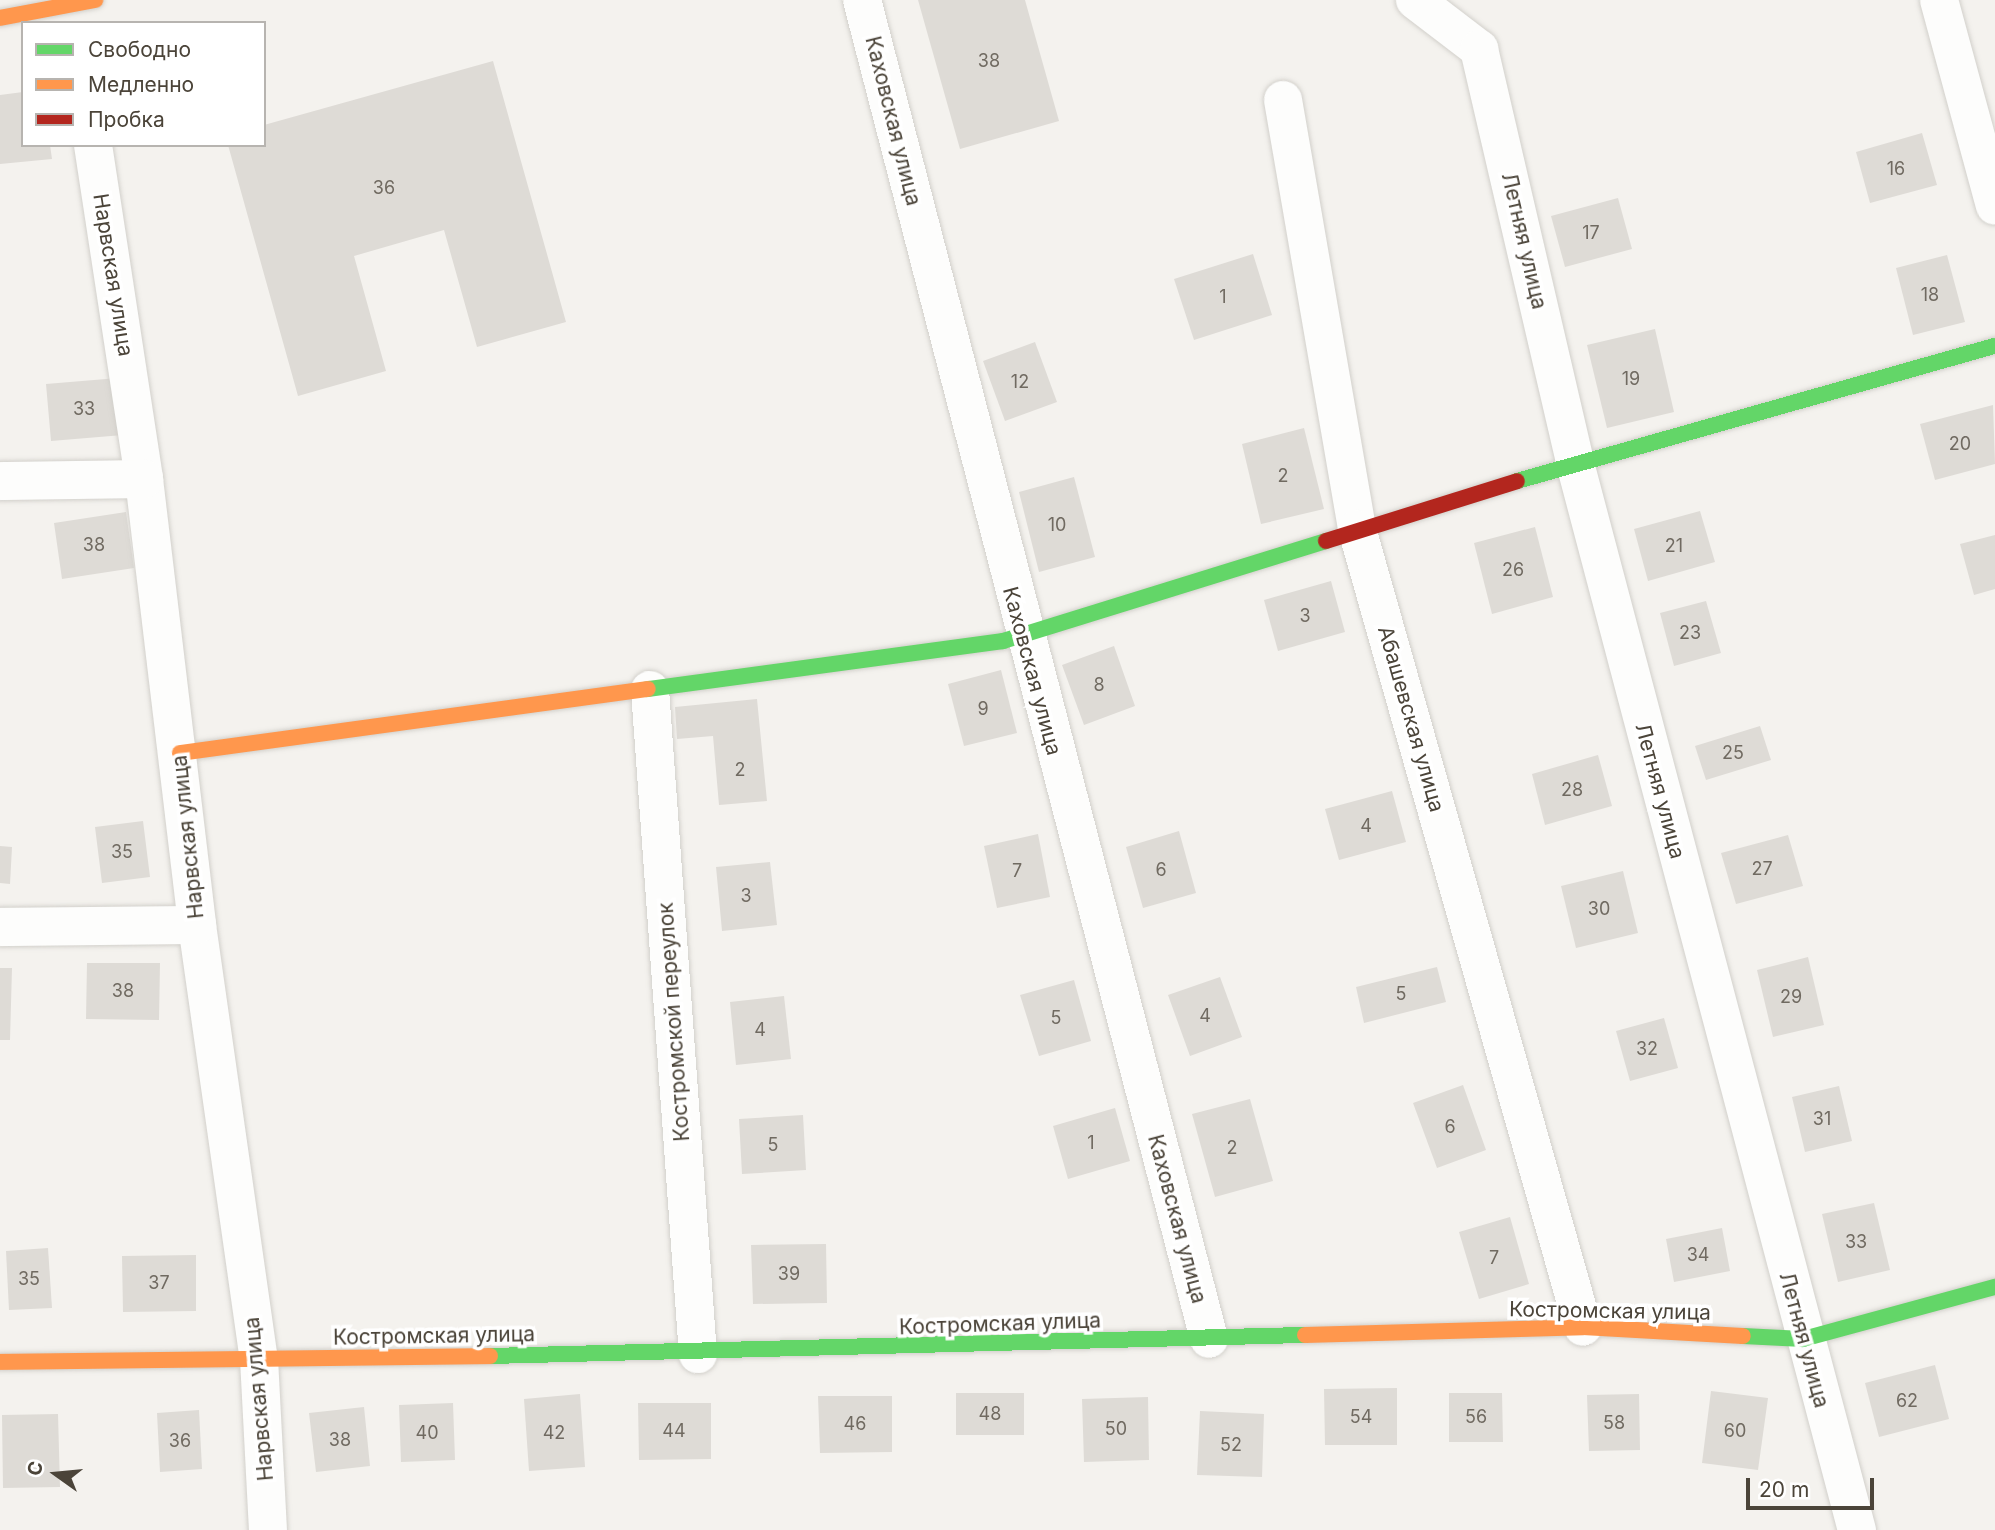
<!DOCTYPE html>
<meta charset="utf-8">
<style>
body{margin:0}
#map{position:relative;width:1995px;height:1530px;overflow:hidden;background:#f4f2ee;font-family:Inter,sans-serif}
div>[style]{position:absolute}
.building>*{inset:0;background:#dedbd6}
.roads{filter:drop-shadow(0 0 2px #d2d0cb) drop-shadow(0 0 2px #d2d0cb)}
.street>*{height:38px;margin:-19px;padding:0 19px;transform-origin:19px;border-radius:19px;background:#fdfdfc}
.fast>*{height:16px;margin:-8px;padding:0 8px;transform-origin:8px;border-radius:8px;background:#63d668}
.slow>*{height:16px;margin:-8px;padding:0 8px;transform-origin:8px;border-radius:8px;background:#ff974d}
.jam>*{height:16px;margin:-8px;padding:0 8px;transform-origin:8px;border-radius:8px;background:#b3261e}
span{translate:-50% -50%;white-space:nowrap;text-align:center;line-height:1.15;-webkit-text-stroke:7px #fff;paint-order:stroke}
.number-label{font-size:18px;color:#706a61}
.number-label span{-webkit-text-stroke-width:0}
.street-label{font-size:21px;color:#4b4439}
.legend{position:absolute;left:21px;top:21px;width:245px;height:126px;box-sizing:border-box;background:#fff;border:2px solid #b7b4b0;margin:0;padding:9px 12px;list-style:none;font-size:21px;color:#4b4439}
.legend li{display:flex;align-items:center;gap:14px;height:35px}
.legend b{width:35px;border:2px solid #b7b4b0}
.north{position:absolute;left:21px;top:1439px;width:70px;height:70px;-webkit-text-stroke:5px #fff;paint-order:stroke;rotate:285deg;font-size:19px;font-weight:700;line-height:28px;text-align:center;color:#4b4439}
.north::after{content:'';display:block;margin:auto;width:24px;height:32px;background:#4b4439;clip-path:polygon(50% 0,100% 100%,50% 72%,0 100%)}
.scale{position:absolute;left:1746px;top:1478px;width:128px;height:32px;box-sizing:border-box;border:4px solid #4b4439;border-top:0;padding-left:9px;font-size:21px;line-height:24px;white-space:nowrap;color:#4b4439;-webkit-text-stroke:5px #fff;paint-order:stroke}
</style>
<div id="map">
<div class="building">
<div style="clip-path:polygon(918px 0,1025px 0,1059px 121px,960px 149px)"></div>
<div style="clip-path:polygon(493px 61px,566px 322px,477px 347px,444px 230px,354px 256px,386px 371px,298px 396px,228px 145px,264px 145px,264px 125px)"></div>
<div style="clip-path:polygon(23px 92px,23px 145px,50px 145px,52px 159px,0 164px,0 95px)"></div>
<div style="clip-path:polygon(1922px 133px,1937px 185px,1870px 203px,1856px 152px)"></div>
<div style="clip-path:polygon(1618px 198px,1632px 249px,1565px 267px,1551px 216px)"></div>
<div style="clip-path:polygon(1253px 254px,1272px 315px,1194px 340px,1174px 279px)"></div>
<div style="clip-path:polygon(1947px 255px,1965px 322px,1913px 335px,1896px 268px)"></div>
<div style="clip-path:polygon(1655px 329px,1674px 412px,1607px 428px,1587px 345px)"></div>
<div style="clip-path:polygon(1035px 342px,1057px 402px,1005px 421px,983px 361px)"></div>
<div style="clip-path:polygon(118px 378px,123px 435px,51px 441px,46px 384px)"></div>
<div style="clip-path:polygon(1993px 405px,1995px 464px,1935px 480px,1920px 424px)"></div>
<div style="clip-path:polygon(1304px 428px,1324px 509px,1261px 524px,1242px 444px)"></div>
<div style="clip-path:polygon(1074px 477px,1095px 557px,1039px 572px,1019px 492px)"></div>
<div style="clip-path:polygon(1700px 511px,1715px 562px,1648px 581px,1634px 529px)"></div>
<div style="clip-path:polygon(126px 512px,134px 568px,62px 579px,54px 523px)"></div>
<div style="clip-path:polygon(1535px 527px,1553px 597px,1492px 614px,1474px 543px)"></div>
<div style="clip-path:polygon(1995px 535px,1995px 589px,1974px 595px,1960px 544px)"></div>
<div style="clip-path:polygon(1331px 581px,1345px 632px,1278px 651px,1264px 600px)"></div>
<div style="clip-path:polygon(1706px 601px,1721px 653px,1674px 666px,1660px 613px)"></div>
<div style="clip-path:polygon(1114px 646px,1135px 706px,1084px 725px,1062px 665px)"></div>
<div style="clip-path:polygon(1001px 670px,1017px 733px,964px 746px,948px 684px)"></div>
<div style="clip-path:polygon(757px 699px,767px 801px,719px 805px,713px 736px,677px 739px,675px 707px)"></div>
<div style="clip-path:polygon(1760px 726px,1771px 760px,1706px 780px,1695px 746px)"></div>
<div style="clip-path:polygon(1598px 755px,1612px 806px,1545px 825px,1532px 774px)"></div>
<div style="clip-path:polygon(1392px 791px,1406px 842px,1339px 860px,1325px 809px)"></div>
<div style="clip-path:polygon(143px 821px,150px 877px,102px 883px,95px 827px)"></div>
<div style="clip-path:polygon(1179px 831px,1196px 893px,1143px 908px,1126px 847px)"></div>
<div style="clip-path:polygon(1038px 834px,1050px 897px,997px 908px,984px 846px)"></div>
<div style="clip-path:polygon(1788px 835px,1803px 886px,1736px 904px,1721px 853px)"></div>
<div style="clip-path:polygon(0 846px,12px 847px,10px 884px,0 883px)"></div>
<div style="clip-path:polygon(770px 862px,777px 925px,722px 931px,716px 867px)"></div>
<div style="clip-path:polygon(1623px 871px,1638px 933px,1576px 948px,1561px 886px)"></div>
<div style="clip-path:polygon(1808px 957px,1824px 1025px,1773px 1037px,1757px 970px)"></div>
<div style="clip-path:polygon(87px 963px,160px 963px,159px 1020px,86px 1019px)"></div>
<div style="clip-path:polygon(1437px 967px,1446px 1002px,1364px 1023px,1356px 987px)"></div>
<div style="clip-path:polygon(0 968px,12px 968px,10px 1040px,0 1040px)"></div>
<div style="clip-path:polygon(1220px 977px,1242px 1037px,1190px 1056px,1168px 995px)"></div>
<div style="clip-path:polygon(1074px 980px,1091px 1041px,1039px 1056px,1020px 995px)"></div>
<div style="clip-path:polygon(784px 996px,791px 1059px,736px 1065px,730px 1002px)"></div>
<div style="clip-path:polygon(1664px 1018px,1678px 1068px,1630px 1081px,1616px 1031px)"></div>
<div style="clip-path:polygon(1463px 1085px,1486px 1150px,1437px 1168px,1413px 1103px)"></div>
<div style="clip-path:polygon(1839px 1086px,1852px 1141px,1805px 1152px,1792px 1097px)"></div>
<div style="clip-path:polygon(1250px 1099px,1273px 1181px,1215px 1197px,1192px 1114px)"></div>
<div style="clip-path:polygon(1115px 1108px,1130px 1161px,1068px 1179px,1053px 1126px)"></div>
<div style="clip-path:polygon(803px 1115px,806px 1170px,742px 1174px,739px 1119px)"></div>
<div style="clip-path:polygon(1874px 1203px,1890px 1270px,1838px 1282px,1822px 1214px)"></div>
<div style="clip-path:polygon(1510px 1217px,1529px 1284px,1479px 1299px,1459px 1232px)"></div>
<div style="clip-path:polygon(1722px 1228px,1730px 1271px,1674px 1282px,1666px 1239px)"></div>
<div style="clip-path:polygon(826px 1244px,827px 1303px,753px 1304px,751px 1245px)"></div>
<div style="clip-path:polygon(48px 1248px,52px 1308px,9px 1310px,6px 1251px)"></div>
<div style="clip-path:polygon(196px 1255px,196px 1311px,123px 1312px,122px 1256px)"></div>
<div style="clip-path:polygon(1935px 1365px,1949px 1419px,1879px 1437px,1865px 1383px)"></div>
<div style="clip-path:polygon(1397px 1388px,1397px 1445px,1325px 1445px,1324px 1389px)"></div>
<div style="clip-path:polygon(1711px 1391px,1768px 1398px,1758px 1470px,1702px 1463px)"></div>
<div style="clip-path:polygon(956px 1393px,1024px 1393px,1024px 1435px,956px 1435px)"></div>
<div style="clip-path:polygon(1449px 1393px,1502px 1393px,1503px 1442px,1449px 1442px)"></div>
<div style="clip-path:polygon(580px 1394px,585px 1467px,529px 1471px,524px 1399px)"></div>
<div style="clip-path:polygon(1639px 1394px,1640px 1450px,1589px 1451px,1587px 1395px)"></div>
<div style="clip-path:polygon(818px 1396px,892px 1396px,892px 1452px,820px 1453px)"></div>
<div style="clip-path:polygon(1148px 1397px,1149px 1460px,1084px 1462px,1082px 1399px)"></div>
<div style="clip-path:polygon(453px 1403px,455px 1460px,401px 1462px,399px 1405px)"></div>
<div style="clip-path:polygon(638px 1403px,711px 1403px,711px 1459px,639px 1460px)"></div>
<div style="clip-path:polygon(364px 1407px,370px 1466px,316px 1472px,309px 1413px)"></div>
<div style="clip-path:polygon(199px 1410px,202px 1469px,160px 1472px,157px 1413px)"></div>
<div style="clip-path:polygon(1200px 1411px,1264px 1414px,1262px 1477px,1197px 1475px)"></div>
<div style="clip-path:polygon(58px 1414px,60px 1487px,3px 1488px,2px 1415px)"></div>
</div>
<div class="roads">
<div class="street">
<div style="left:862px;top:0;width:1383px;rotate:75.47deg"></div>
<div style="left:1415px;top:0;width:81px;rotate:37.4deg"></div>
<div style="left:1479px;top:49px;width:425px;rotate:76.9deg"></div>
<div style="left:1575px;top:463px;width:1104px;rotate:75.2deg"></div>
<div style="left:1939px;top:0;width:213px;rotate:74.8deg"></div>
<div style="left:1283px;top:100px;width:435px;rotate:80.2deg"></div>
<div style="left:1357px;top:529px;width:829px;rotate:74.19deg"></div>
<div style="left:93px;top:145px;width:338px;rotate:81.3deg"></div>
<div style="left:144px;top:479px;width:449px;rotate:83.2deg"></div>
<div style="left:197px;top:925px;width:438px;rotate:81.9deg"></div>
<div style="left:259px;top:1359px;width:171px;rotate:87deg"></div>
<div style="left:0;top:481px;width:144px;rotate:-0.8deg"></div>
<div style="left:650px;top:690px;width:666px;rotate:85.87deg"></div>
<div style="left:0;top:927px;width:197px;rotate:-0.6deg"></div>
</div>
<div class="fast">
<div style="left:1517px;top:481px;width:497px;rotate:-15.8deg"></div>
<div style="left:648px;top:689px;width:358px;rotate:-7.7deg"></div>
<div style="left:1003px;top:641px;width:338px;rotate:-17.2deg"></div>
<div style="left:1743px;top:1336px;width:60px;rotate:2.9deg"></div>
<div style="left:1803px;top:1339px;width:199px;rotate:-15.2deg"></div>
<div style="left:490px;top:1356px;width:815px;rotate:-1.48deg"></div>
</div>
<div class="slow">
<div style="left:0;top:18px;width:97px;rotate:-10.7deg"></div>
<div style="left:180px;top:753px;width:472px;rotate:-7.8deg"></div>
<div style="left:1305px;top:1335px;width:278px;rotate:-1.6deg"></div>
<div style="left:1583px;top:1327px;width:160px;rotate:3.2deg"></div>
<div style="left:0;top:1362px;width:490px;rotate:-0.7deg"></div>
</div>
<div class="jam">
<div style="left:1326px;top:541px;width:200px;rotate:-17.4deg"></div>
</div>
</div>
<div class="number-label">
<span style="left:989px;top:61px">38</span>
<span style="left:1896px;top:169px">16</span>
<span style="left:384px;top:188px">36</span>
<span style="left:1591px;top:233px">17</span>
<span style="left:1930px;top:295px">18</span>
<span style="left:1223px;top:297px">1</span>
<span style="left:1631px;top:379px">19</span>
<span style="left:1020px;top:382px">12</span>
<span style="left:84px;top:409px">33</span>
<span style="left:1960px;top:444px">20</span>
<span style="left:1283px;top:476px">2</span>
<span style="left:1057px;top:525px">10</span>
<span style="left:94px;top:545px">38</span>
<span style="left:1674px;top:546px">21</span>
<span style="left:1513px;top:570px">26</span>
<span style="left:1305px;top:616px">3</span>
<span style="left:1690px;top:633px">23</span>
<span style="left:1099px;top:685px">8</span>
<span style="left:983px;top:709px">9</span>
<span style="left:1733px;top:753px">25</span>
<span style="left:740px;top:770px">2</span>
<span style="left:1572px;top:790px">28</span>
<span style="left:1366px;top:826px">4</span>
<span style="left:122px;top:852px">35</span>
<span style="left:1762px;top:869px">27</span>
<span style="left:1161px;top:870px">6</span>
<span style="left:1017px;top:871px">7</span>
<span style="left:746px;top:896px">3</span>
<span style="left:1599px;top:909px">30</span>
<span style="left:123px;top:991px">38</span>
<span style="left:1401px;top:994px">5</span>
<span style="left:1791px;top:997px">29</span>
<span style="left:1205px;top:1016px">4</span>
<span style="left:1056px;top:1018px">5</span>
<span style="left:760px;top:1030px">4</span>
<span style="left:1647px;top:1049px">32</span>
<span style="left:1822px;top:1119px">31</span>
<span style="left:1450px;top:1127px">6</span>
<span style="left:1091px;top:1143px">1</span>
<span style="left:773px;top:1145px">5</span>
<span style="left:1232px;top:1148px">2</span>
<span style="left:1856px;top:1242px">33</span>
<span style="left:1698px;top:1255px">34</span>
<span style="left:1494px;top:1258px">7</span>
<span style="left:789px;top:1274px">39</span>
<span style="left:29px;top:1279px">35</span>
<span style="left:159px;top:1283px">37</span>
<span style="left:1907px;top:1401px">62</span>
<span style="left:990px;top:1414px">48</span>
<span style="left:1361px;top:1417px">54</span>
<span style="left:1476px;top:1417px">56</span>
<span style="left:1614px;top:1423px">58</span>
<span style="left:855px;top:1424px">46</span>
<span style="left:1116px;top:1429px">50</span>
<span style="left:674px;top:1431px">44</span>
<span style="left:1735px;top:1431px">60</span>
<span style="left:427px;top:1433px">40</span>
<span style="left:554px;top:1433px">42</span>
<span style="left:340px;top:1440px">38</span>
<span style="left:180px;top:1441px">36</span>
<span style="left:1231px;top:1445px">52</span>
</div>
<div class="street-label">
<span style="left:893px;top:121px;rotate:76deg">Каховская улица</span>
<span style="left:1524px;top:241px;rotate:77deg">Летняя улица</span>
<span style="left:113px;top:275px;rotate:81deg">Нарвская улица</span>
<span style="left:1032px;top:671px;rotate:75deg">Каховская улица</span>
<span style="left:1411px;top:719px;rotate:74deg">Абашевская улица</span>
<span style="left:1660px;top:791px;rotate:75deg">Летняя улица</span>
<span style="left:188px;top:837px;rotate:-96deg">Нарвская улица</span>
<span style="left:674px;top:1022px;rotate:-94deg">Костромской переулок</span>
<span style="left:1177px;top:1219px;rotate:75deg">Каховская улица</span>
<span style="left:1610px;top:1311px;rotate:1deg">Костромская улица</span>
<span style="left:1000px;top:1324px;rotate:-2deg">Костромская улица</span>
<span style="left:434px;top:1336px;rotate:-1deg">Костромская улица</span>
<span style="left:1804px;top:1340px;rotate:75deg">Летняя улица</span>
<span style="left:259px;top:1399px;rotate:-95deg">Нарвская улица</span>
</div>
<ul class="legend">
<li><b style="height:9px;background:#63d668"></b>Свободно</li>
<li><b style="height:9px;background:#ff974d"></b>Медленно</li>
<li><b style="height:9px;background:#b3261e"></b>Пробка</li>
</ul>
<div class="north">С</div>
<div class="scale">20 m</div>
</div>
